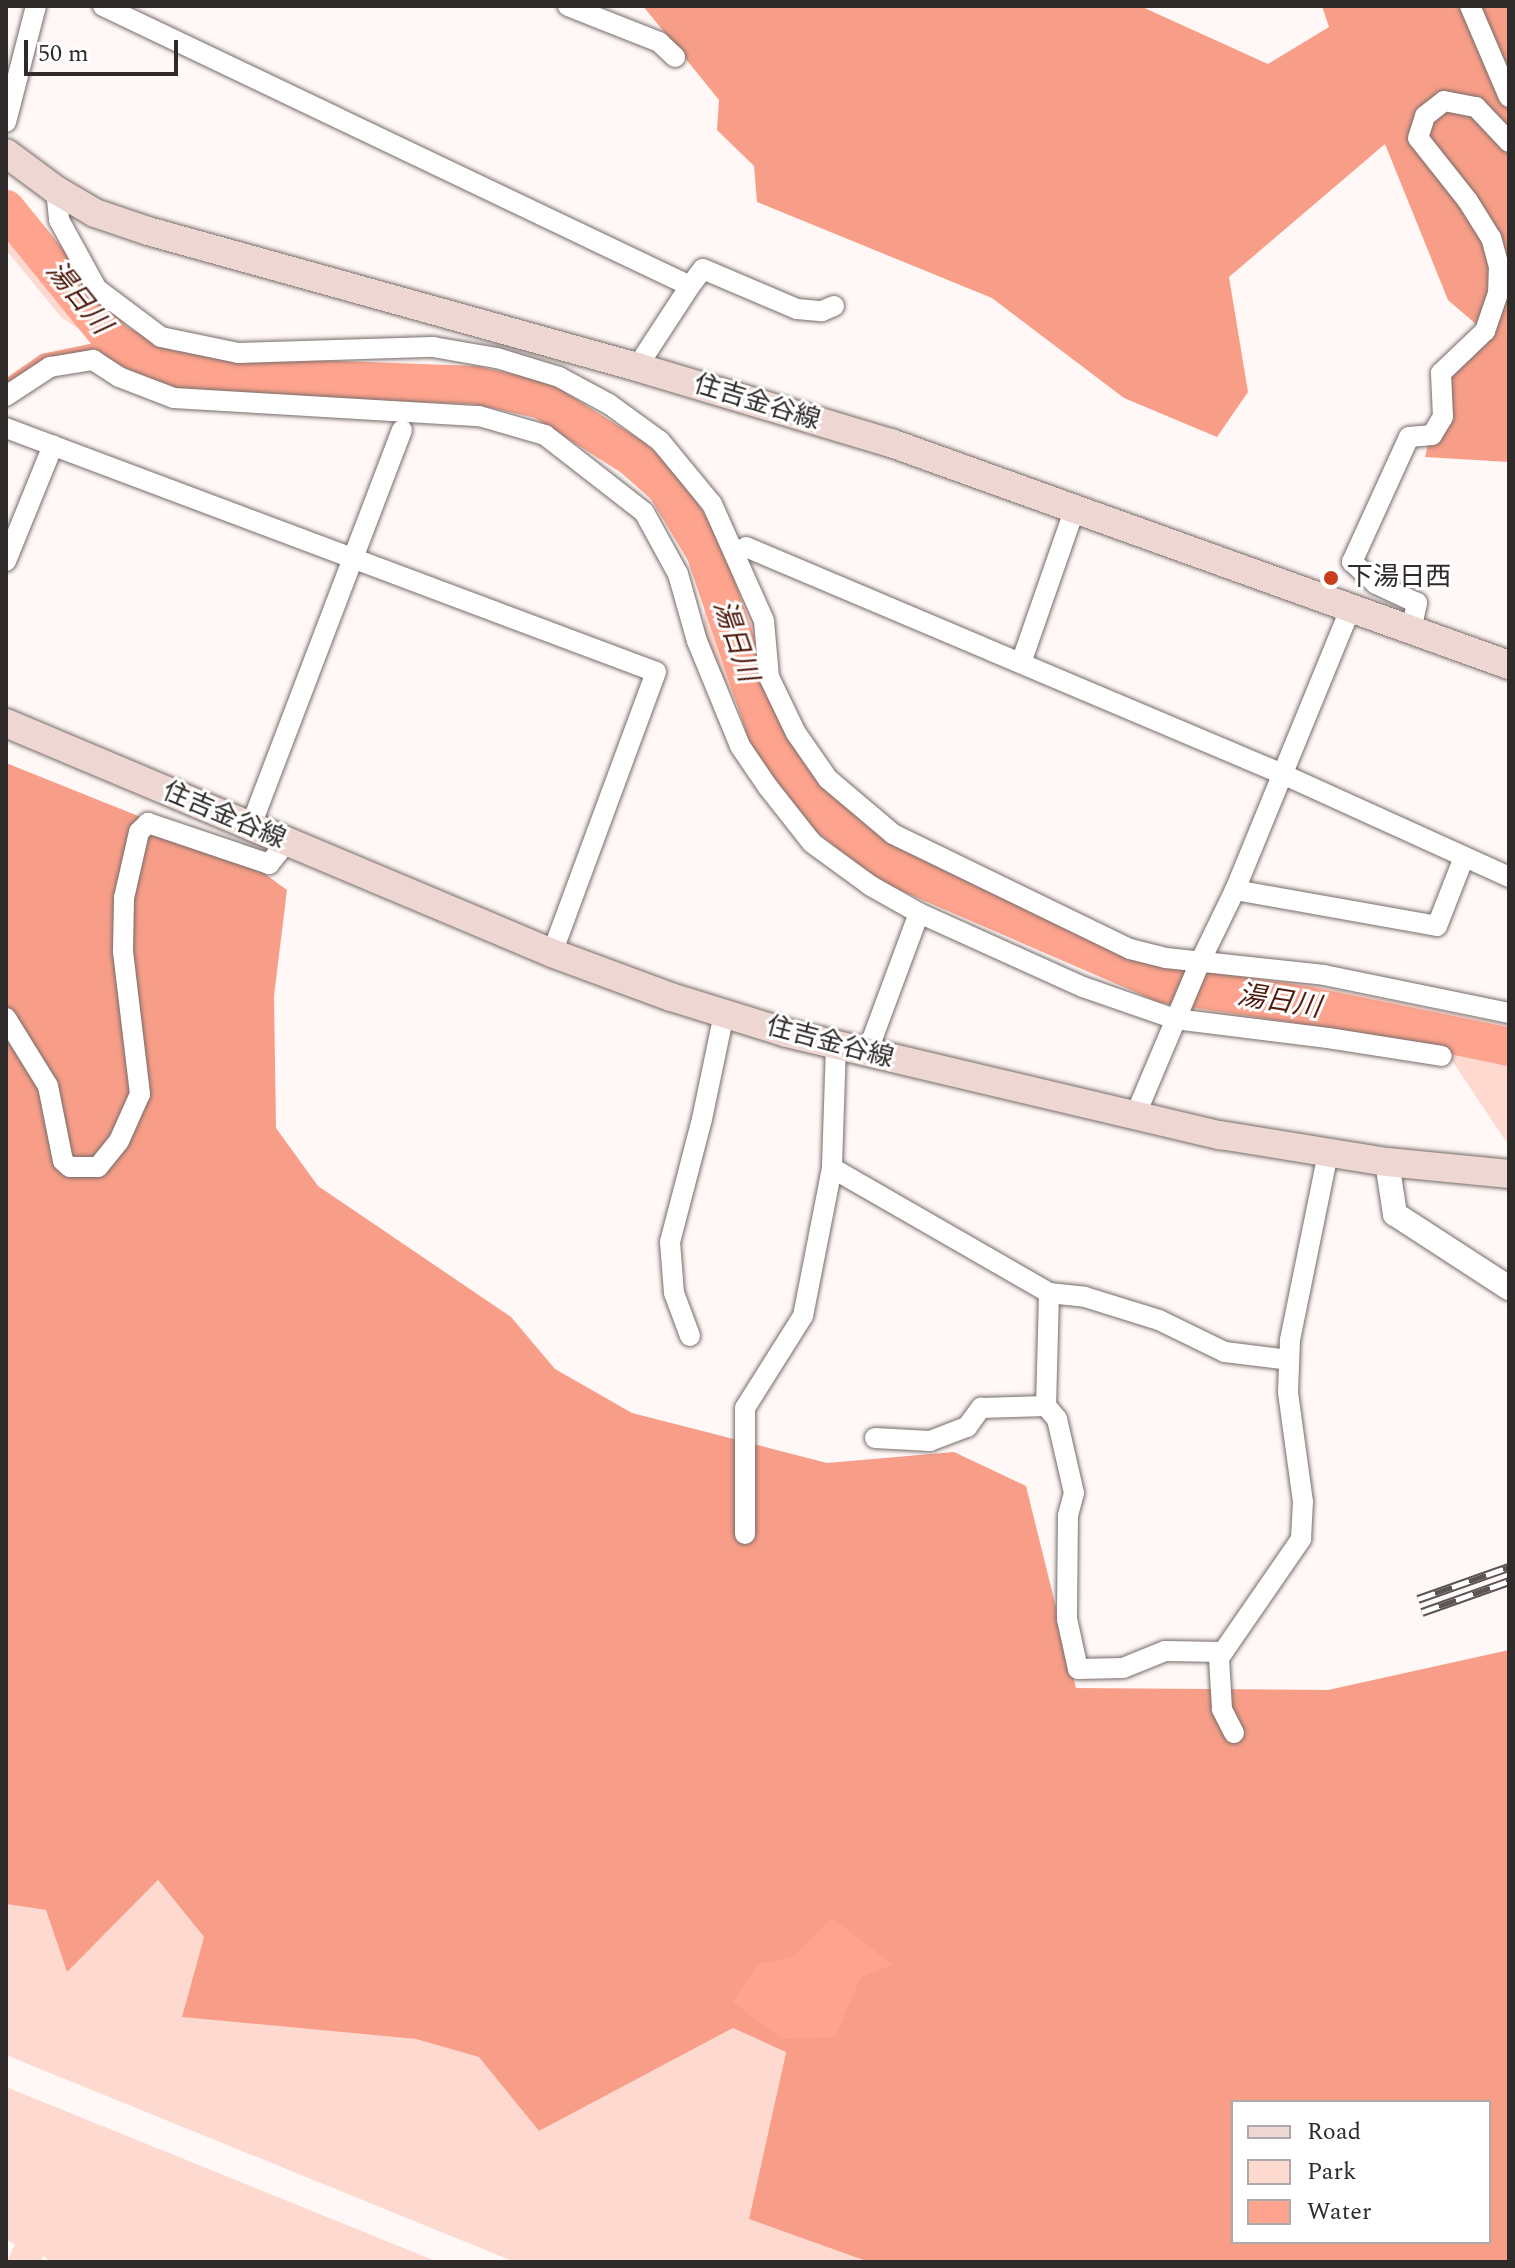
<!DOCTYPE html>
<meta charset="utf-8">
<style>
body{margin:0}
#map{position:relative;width:1515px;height:2268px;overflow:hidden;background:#fff8f6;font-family:Spectral,"Noto Sans JP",serif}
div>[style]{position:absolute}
.green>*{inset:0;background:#fdd9d0}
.forest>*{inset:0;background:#f89e88}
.water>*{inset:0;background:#fea38d}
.stream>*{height:6px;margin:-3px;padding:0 3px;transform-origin:3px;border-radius:3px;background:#fea38d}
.river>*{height:38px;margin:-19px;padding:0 19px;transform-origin:19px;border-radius:19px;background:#fea38d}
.roads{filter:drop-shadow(0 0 2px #766c69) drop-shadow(0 0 2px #766c69)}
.minor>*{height:20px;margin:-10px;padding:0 10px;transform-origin:10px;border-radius:10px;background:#fff}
.tertiary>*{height:24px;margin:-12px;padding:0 12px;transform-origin:12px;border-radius:12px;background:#fff}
.secondary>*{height:28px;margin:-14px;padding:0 14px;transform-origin:14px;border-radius:14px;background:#eed7d2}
.rail>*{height:9px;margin-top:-4.5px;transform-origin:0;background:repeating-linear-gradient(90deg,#fff 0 18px,#5b5655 0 36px);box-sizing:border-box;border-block:2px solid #5b5655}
.dots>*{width:22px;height:22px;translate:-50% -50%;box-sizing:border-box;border:4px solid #fff;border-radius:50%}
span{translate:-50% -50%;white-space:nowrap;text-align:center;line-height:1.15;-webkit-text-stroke:6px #fff;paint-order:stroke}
.street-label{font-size:26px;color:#2f2b2a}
.poi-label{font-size:26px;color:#2f2b2a}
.left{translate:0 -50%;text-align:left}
.water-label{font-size:28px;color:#511a0d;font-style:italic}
.frame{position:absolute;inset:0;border:8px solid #2f2b2a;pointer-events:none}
.legend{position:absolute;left:1231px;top:2100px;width:260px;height:144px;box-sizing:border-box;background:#fff;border:2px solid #acaaaa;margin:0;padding:10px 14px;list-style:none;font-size:24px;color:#2f2b2a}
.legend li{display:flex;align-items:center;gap:16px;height:40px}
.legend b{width:40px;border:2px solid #acaaaa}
.scale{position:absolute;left:24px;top:40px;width:154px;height:36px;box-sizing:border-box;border:4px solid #2f2b2a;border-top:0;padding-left:10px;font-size:24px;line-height:28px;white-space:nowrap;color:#2f2b2a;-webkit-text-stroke:6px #fff;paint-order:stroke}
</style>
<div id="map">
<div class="green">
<div style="clip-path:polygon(6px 197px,89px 298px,167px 353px,326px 370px,444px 374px,534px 387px,588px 413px,620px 435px,682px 491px,721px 544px,757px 621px,761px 683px,808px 780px,913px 864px,1149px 970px,1303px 983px,1509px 1025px,1509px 1146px,1453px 1062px,1155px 1001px,923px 899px,821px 832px,759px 750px,704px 638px,705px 573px,661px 506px,575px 432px,518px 409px,289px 398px,164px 385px,62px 318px,6px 250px)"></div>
<div style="clip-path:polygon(158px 1880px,204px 1937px,183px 2017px,417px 2039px,480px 2057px,539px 2131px,733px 2028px,786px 2051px,749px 2219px,869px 2262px,515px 2262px,6px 2055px,6px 1904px,46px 1910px,67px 1971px)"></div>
<div style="clip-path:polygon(6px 2087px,438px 2262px,51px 2262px,43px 2256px,41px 2262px,7px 2262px,15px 2244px,6px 2240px)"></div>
</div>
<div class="forest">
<div style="clip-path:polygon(643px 6px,1140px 6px,1268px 64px,1329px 27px,1322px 6px,1509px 6px,1509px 462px,1425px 457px,1442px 387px,1484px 331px,1448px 300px,1385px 144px,1229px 277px,1248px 392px,1217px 437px,1124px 398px,992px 298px,757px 202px,754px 166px,717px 130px,719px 100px)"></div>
<div style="clip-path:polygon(evenodd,6px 763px,243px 858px,287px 890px,274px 996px,276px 1128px,318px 1186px,511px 1317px,555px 1369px,632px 1413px,827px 1463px,954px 1452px,1026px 1486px,1076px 1688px,1328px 1690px,1509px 1650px,1509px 2262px,869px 2262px,749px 2219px,786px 2052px,733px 2028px,539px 2131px,479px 2057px,416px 2039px,182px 2017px,204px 1937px,158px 1880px,67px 1972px,46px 1910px,6px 1904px,6px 763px,1233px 2102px,1489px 2102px,1489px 2242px,1233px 2242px,1233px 2102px)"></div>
</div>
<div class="water">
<div style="clip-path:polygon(832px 1918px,893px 1965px,861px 1977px,835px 2037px,782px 2039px,733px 2002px,758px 1964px,794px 1957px)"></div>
</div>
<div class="stream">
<div style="left:6px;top:382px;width:44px;rotate:-34.8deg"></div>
<div style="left:42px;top:357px;width:74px;rotate:-11.8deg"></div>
</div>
<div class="river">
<div style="left:6px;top:209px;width:171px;rotate:50.9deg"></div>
<div style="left:114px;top:342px;width:59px;rotate:27deg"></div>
<div style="left:167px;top:369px;width:63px;rotate:6.3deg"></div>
<div style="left:230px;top:376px;width:245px;rotate:2.1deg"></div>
<div style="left:475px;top:385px;width:69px;rotate:12.6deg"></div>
<div style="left:542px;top:400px;width:107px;rotate:32.3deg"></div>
<div style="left:632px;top:457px;width:45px;rotate:41.4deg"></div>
<div style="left:666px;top:487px;width:76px;rotate:59deg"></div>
<div style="left:705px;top:552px;width:202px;rotate:71.2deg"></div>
<div style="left:770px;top:743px;width:70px;rotate:56.1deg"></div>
<div style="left:809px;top:801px;width:98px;rotate:39.2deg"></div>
<div style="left:885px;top:863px;width:305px;rotate:23.4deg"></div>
<div style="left:1165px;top:984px;width:147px;rotate:8.6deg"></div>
<div style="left:1310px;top:1006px;width:203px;rotate:11.6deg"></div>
</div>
<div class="roads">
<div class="minor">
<div style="left:103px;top:6px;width:650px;rotate:25.5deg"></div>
<div style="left:690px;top:286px;width:97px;rotate:123.2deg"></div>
<div style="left:568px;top:6px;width:98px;rotate:21.6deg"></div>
<div style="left:659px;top:42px;width:22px;rotate:43deg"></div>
<div style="left:1470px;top:6px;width:99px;rotate:66.8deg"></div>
<div style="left:6px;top:122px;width:120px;rotate:-75.5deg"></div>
<div style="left:56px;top:190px;width:30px;rotate:84deg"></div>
<div style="left:59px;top:220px;width:79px;rotate:61.2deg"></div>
<div style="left:97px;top:289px;width:80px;rotate:36.9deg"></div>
<div style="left:161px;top:337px;width:79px;rotate:11.7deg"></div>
<div style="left:238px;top:353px;width:195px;rotate:-1.8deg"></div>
<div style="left:433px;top:347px;width:65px;rotate:9.8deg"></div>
<div style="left:497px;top:358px;width:65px;rotate:17deg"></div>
<div style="left:559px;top:377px;width:57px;rotate:28.4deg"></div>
<div style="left:609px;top:404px;width:63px;rotate:36deg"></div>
<div style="left:660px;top:441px;width:82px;rotate:50.5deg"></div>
<div style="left:712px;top:504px;width:128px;rotate:66deg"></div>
<div style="left:764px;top:621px;width:56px;rotate:84.9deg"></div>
<div style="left:769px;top:677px;width:62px;rotate:64.3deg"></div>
<div style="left:796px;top:733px;width:56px;rotate:55.2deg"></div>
<div style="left:828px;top:779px;width:85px;rotate:40.2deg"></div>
<div style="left:893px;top:834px;width:263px;rotate:25.9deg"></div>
<div style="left:1130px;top:949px;width:37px;rotate:14deg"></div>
<div style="left:1166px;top:958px;width:159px;rotate:6.1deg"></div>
<div style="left:1324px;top:975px;width:189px;rotate:11.6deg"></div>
<div style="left:690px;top:286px;width:21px;rotate:-53deg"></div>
<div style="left:703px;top:269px;width:102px;rotate:23.1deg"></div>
<div style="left:797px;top:309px;width:25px;rotate:5deg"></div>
<div style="left:822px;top:311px;width:13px;rotate:-23deg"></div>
<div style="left:6px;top:396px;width:53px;rotate:-33.4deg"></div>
<div style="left:50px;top:367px;width:44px;rotate:-9.2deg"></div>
<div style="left:93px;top:360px;width:31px;rotate:33deg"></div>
<div style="left:119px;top:377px;width:59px;rotate:20.9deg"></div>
<div style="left:174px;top:398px;width:306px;rotate:3.4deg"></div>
<div style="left:479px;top:416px;width:69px;rotate:16.1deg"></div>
<div style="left:545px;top:435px;width:125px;rotate:37.9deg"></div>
<div style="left:644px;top:512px;width:71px;rotate:61.3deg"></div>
<div style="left:678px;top:574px;width:70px;rotate:74.2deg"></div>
<div style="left:697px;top:641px;width:113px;rotate:67.7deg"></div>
<div style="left:740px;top:746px;width:50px;rotate:55.7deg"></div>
<div style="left:768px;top:787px;width:71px;rotate:51.8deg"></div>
<div style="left:812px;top:843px;width:73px;rotate:36.1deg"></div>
<div style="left:871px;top:886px;width:55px;rotate:29.4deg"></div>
<div style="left:6px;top:428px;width:694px;rotate:20.58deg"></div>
<div style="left:656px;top:672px;width:300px;rotate:110.3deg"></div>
<div style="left:746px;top:547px;width:580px;rotate:22.94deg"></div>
<div style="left:1280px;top:773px;width:252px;rotate:24.4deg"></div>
<div style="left:6px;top:561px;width:125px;rotate:-67.9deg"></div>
<div style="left:1411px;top:631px;width:29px;rotate:-78deg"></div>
<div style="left:1417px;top:603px;width:45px;rotate:-155.1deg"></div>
<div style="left:1376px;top:584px;width:33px;rotate:-137deg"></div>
<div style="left:1352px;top:562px;width:137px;rotate:-65.5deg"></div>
<div style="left:1409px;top:437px;width:23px;rotate:-5deg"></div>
<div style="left:1432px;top:435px;width:21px;rotate:-59deg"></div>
<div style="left:1443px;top:417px;width:44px;rotate:-92.6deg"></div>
<div style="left:1441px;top:373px;width:61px;rotate:-43.7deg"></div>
<div style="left:1485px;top:331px;width:39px;rotate:-71deg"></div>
<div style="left:1498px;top:294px;width:27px;rotate:-88deg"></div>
<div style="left:1499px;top:267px;width:30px;rotate:-105deg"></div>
<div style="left:1491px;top:238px;width:44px;rotate:-121.9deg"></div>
<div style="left:1468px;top:201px;width:80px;rotate:-128.4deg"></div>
<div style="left:1418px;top:138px;width:23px;rotate:-72deg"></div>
<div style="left:1425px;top:116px;width:24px;rotate:-38deg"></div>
<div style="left:1444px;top:101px;width:33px;rotate:11deg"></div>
<div style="left:1476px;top:107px;width:48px;rotate:46.7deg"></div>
<div style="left:1021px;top:663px;width:161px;rotate:-70.8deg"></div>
<div style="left:250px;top:828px;width:426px;rotate:-69.1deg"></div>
<div style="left:1235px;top:890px;width:205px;rotate:10.1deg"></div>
<div style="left:1437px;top:926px;width:74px;rotate:-68.6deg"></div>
<div style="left:6px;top:1018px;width:80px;rotate:58.3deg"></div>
<div style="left:48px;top:1086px;width:76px;rotate:78.7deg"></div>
<div style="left:63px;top:1161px;width:9px;rotate:41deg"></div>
<div style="left:70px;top:1167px;width:28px"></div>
<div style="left:98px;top:1167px;width:33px;rotate:-51deg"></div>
<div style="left:119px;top:1141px;width:51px;rotate:-65.9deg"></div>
<div style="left:140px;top:1094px;width:144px;rotate:-96.8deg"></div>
<div style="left:123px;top:951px;width:53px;rotate:-88.9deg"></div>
<div style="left:124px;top:898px;width:68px;rotate:-77.2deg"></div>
<div style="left:139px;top:832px;width:13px;rotate:-45deg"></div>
<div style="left:148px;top:823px;width:128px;rotate:18.7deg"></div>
<div style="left:269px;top:864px;width:27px;rotate:-51deg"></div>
<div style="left:836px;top:1045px;width:123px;rotate:91.9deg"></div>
<div style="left:832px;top:1168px;width:250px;rotate:29.9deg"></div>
<div style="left:1049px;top:1293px;width:36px;rotate:6deg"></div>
<div style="left:1085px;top:1297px;width:77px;rotate:17.3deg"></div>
<div style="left:1159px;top:1320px;width:73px;rotate:25.9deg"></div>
<div style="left:1225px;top:1352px;width:64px;rotate:7.1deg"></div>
<div style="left:867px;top:1053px;width:149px;rotate:-69.6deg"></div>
<div style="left:919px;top:913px;width:180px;rotate:24.3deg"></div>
<div style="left:1083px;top:987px;width:97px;rotate:19.2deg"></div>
<div style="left:1175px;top:1019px;width:154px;rotate:7.1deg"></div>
<div style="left:1328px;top:1038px;width:115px;rotate:9deg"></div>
<div style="left:1135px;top:1116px;width:167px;rotate:-67.1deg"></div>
<div style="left:1200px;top:962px;width:80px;rotate:-64.1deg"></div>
<div style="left:1235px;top:890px;width:304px;rotate:-67.7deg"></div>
<div style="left:1049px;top:1293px;width:113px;rotate:91.5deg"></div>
<div style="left:1046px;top:1406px;width:17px;rotate:50deg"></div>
<div style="left:1057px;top:1419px;width:76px;rotate:77.1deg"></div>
<div style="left:1074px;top:1493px;width:24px;rotate:105deg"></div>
<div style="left:1068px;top:1516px;width:103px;rotate:90.6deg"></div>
<div style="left:1067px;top:1619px;width:51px;rotate:77.6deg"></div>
<div style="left:1078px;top:1669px;width:45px;rotate:-1.3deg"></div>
<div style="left:1123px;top:1668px;width:45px;rotate:-22deg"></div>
<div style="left:1165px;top:1651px;width:58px;rotate:1deg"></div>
<div style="left:690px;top:1336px;width:46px;rotate:-110.4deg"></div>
<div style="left:674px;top:1293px;width:51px;rotate:-94.5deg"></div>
<div style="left:670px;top:1242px;width:127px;rotate:-75.4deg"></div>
<div style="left:702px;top:1119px;width:107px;rotate:-78.2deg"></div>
<div style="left:875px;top:1438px;width:55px;rotate:3.1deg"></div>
<div style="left:930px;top:1441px;width:40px;rotate:-21deg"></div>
<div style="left:967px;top:1427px;width:24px;rotate:-54deg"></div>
<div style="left:981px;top:1408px;width:65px;rotate:-1.8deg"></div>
<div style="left:745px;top:1534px;width:126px;rotate:-90deg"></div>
<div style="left:745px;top:1408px;width:109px;rotate:-57.8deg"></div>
<div style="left:803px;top:1316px;width:151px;rotate:-78.9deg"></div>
<div style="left:1234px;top:1733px;width:27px;rotate:-117deg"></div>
<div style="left:1222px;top:1709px;width:51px;rotate:-93.4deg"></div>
<div style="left:1219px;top:1658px;width:145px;rotate:-55.4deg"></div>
<div style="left:1301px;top:1539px;width:37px;rotate:-87deg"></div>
<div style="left:1303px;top:1502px;width:111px;rotate:-97.8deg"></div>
<div style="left:1288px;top:1392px;width:52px;rotate:-87.8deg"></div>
<div style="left:1290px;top:1340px;width:191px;rotate:-78.5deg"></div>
</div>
<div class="tertiary">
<div style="left:1387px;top:1162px;width:53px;rotate:81.3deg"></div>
<div style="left:1395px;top:1214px;width:136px;rotate:33deg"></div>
</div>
<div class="secondary">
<div style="left:6px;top:153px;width:62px;rotate:36.5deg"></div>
<div style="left:56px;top:190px;width:45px;rotate:30.5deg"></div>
<div style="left:95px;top:213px;width:56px;rotate:18.8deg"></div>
<div style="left:148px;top:231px;width:508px;rotate:15.54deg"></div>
<div style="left:637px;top:367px;width:265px;rotate:16.7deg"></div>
<div style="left:891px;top:443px;width:657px;rotate:19.76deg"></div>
<div style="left:6px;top:723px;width:592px;rotate:22.84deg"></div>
<div style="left:552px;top:953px;width:127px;rotate:20.3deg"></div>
<div style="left:671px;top:997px;width:121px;rotate:17.2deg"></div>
<div style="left:787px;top:1033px;width:445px;rotate:13.3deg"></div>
<div style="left:1220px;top:1135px;width:169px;rotate:9.2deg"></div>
<div style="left:1387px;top:1162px;width:123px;rotate:5.6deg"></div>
</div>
</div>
<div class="rail">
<div style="left:1418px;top:1599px;width:96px;rotate:-19.4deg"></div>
<div style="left:1422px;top:1612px;width:92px;rotate:-19.6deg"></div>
</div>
<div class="dots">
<div style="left:1331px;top:578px;background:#c83e1d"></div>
</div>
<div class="street-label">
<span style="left:757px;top:403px;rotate:17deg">住吉金谷線</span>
<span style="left:224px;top:816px;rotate:23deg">住吉金谷線</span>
<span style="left:830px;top:1043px;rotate:15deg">住吉金谷線</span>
</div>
<div class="poi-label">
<span class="left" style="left:1347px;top:578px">下湯日西</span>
</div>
<div class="water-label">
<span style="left:78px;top:298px;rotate:51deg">湯日川</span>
<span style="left:735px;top:641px;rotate:71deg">湯日川</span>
<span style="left:1279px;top:1002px;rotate:9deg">湯日川</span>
</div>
<div class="frame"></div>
<ul class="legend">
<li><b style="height:10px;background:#eed7d2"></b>Road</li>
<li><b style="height:22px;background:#fdd9d0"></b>Park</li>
<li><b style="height:22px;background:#fea38d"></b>Water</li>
</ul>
<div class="scale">50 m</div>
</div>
